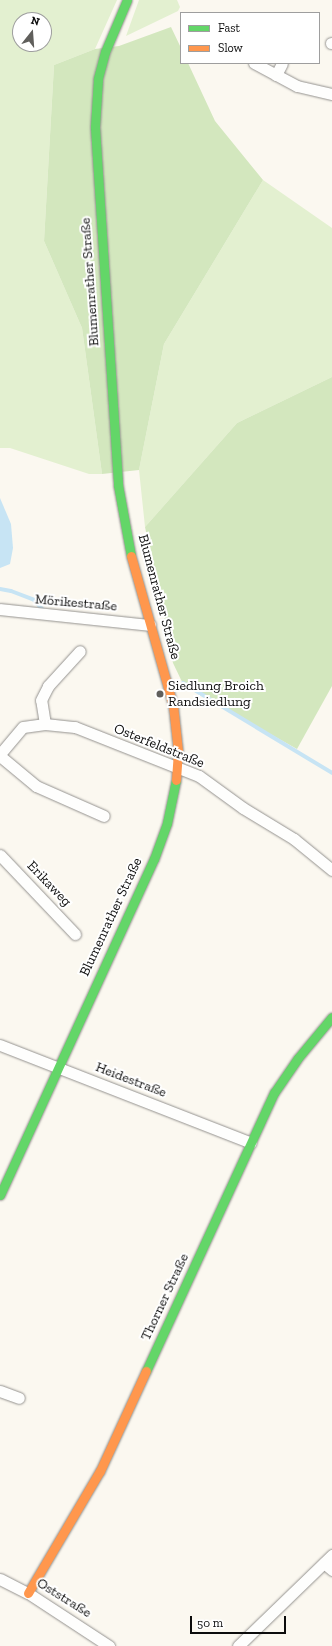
<!DOCTYPE html>
<meta charset="utf-8">
<style>
body{margin:0}
#map{position:relative;width:332px;height:1646px;overflow:hidden;background:#fbf8f0;font-family:"Zilla Slab",serif}
div>[style]{position:absolute}
.green>*{inset:0;background:#e3f0d0}
.forest>*{inset:0;background:#d3e7be}
.water>*{inset:0;background:#c7e4f4}
.stream>*{height:4px;margin:-2px;padding:0 2px;transform-origin:2px;border-radius:2px;background:#c7e4f4}
.roads{filter:drop-shadow(0 0 1px #94928f) drop-shadow(0 0 1px #94928f)}
.street>*{height:11px;margin:-5.5px;padding:0 5.5px;transform-origin:5.5px;border-radius:5.5px;background:#fefefd}
.fast>*{height:9px;margin:-4.5px;padding:0 4.5px;transform-origin:4.5px;border-radius:4.5px;background:#63d668}
.slow>*{height:9px;margin:-4.5px;padding:0 4.5px;transform-origin:4.5px;border-radius:4.5px;background:#ff974d}
.dots>*{width:11px;height:11px;translate:-50% -50%;box-sizing:border-box;border:2px solid #fff;border-radius:50%}
span{translate:-50% -50%;white-space:nowrap;text-align:center;line-height:1.15;-webkit-text-stroke:4px #fff;paint-order:stroke}
.street-label{font-size:14px;color:#0c0c0c}
.poi-label{font-size:14px;color:#0c0c0c}
.left{translate:0 -50%;text-align:left}
.legend{position:absolute;left:180px;top:12px;width:140px;height:52px;box-sizing:border-box;background:#fff;border:1px solid #9e9e9e;margin:0;padding:5px 7px;list-style:none;font-size:12px;color:#0c0c0c}
.legend li{display:flex;align-items:center;gap:8px;height:20px}
.legend b{width:20px;border:1px solid #9e9e9e}
.north{position:absolute;left:12px;top:12px;width:40px;height:40px;box-sizing:border-box;background:#fff;border:1px solid #9e9e9e;border-radius:50%;rotate:17deg;font-size:11px;font-weight:700;line-height:16px;text-align:center;color:#0c0c0c}
.north::after{content:'';display:block;margin:auto;width:14px;height:18px;background:#605f5c;clip-path:polygon(50% 0,100% 100%,50% 72%,0 100%)}
.scale{position:absolute;left:190px;top:1616px;width:96px;height:18px;box-sizing:border-box;border:2px solid #0c0c0c;border-top:0;padding-left:5px;font-size:12px;line-height:14px;white-space:nowrap;color:#0c0c0c;-webkit-text-stroke:3px #fff;paint-order:stroke}
</style>
<div id="map">
<div class="green">
<div style="clip-path:polygon(evenodd,0 0,117px 0,95px 49px,54px 65px,44px 241px,82px 328px,102px 474px,89px 474px,10px 448px,0 448px,0 0,20px 20px,44px 20px,44px 44px,20px 44px,20px 20px)"></div>
<div style="clip-path:polygon(139px 0,177px 0,180px 7px,178px 11px,126px 36px)"></div>
<div style="clip-path:polygon(263px 180px,332px 228px,332px 377px,237px 423px,145px 527px,139px 470px,164px 344px)"></div>
</div>
<div class="forest">
<div style="clip-path:polygon(171px 27px,181px 48px,181px 63px,188px 63px,215px 121px,263px 180px,164px 344px,139px 470px,102px 474px,82px 328px,44px 241px,54px 65px,95px 49px,119px 46px)"></div>
<div style="clip-path:polygon(332px 377px,332px 686px,297px 749px,184px 686px,173px 663px,145px 527px,237px 423px)"></div>
</div>
<div class="water">
<div style="clip-path:polygon(0 498px,11px 524px,13px 548px,10px 564px,0 568px)"></div>
</div>
<div class="stream">
<div style="left:0;top:589px;width:11px;rotate:10deg"></div>
<div style="left:11px;top:591px;width:25px;rotate:21deg"></div>
<div style="left:34px;top:600px;width:13px;rotate:48deg"></div>
<div style="left:183px;top:683px;width:174px;rotate:31.1deg"></div>
</div>
<div class="roads">
<div class="street">
<div style="left:331px;top:43px;width:1px"></div>
<div style="left:254px;top:63px;width:49px;rotate:28.1deg"></div>
<div style="left:297px;top:86px;width:36px;rotate:13deg"></div>
<div style="left:276px;top:75px;width:13px;rotate:-63deg"></div>
<div style="left:0;top:609px;width:151px;rotate:6.1deg"></div>
<div style="left:45px;top:724px;width:24px;rotate:-99deg"></div>
<div style="left:41px;top:700px;width:16px;rotate:-63deg"></div>
<div style="left:48px;top:686px;width:47px;rotate:-47.6deg"></div>
<div style="left:0;top:754px;width:35px;rotate:-50deg"></div>
<div style="left:23px;top:727px;width:22px;rotate:-8deg"></div>
<div style="left:45px;top:724px;width:30px;rotate:6deg"></div>
<div style="left:75px;top:727px;width:133px;rotate:21.6deg"></div>
<div style="left:199px;top:776px;width:54px;rotate:36deg"></div>
<div style="left:243px;top:808px;width:60px;rotate:31.3deg"></div>
<div style="left:294px;top:839px;width:49px;rotate:39.2deg"></div>
<div style="left:0;top:756px;width:47px;rotate:39.8deg"></div>
<div style="left:36px;top:786px;width:74px;rotate:23.8deg"></div>
<div style="left:0;top:855px;width:109px;rotate:46.5deg"></div>
<div style="left:0;top:1045px;width:269px;rotate:21.3deg"></div>
<div style="left:0;top:1391px;width:20px;rotate:20deg"></div>
<div style="left:324px;top:1563px;width:11px;rotate:41deg"></div>
<div style="left:0;top:1579px;width:31px;rotate:27deg"></div>
<div style="left:28px;top:1593px;width:97px;rotate:33.2deg"></div>
<div style="left:238px;top:1646px;width:131px;rotate:-44.1deg"></div>
</div>
<div class="fast">
<div style="left:127px;top:0;width:56px;rotate:112.9deg"></div>
<div style="left:105px;top:52px;width:28px;rotate:105deg"></div>
<div style="left:98px;top:79px;width:48px;rotate:93.6deg"></div>
<div style="left:95px;top:127px;width:359px;rotate:86.3deg"></div>
<div style="left:118px;top:485px;width:72px;rotate:79.6deg"></div>
<div style="left:0;top:1195px;width:370px;rotate:-65.4deg"></div>
<div style="left:154px;top:859px;width:38px;rotate:-70deg"></div>
<div style="left:167px;top:823px;width:44px;rotate:-78.2deg"></div>
<div style="left:146px;top:1371px;width:306px;rotate:-65.3deg"></div>
<div style="left:274px;top:1093px;width:42px;rotate:-55.6deg"></div>
<div style="left:298px;top:1058px;width:53px;rotate:-50.3deg"></div>
</div>
<div class="slow">
<div style="left:131px;top:556px;width:155px;rotate:74.3deg"></div>
<div style="left:173px;top:705px;width:46px;rotate:83.8deg"></div>
<div style="left:178px;top:751px;width:29px;rotate:94deg"></div>
<div style="left:28px;top:1593px;width:142px;rotate:-59.5deg"></div>
<div style="left:100px;top:1471px;width:110px;rotate:-65.3deg"></div>
</div>
</div>
<div class="dots">
<div style="left:160px;top:694px;background:#605f5c"></div>
</div>
<div class="street-label">
<span style="left:90px;top:282px;rotate:-94deg">Blumenrather Straße</span>
<span style="left:159px;top:597px;rotate:75deg">Blumenrather Straße</span>
<span style="left:76px;top:603px;rotate:5deg">Mörikestraße</span>
<span style="left:159px;top:746px;rotate:22deg">Osterfeldstraße</span>
<span style="left:49px;top:884px;rotate:46deg">Erikaweg</span>
<span style="left:111px;top:917px;rotate:-65deg">Blumenrather Straße</span>
<span style="left:131px;top:1080px;rotate:21deg">Heidestraße</span>
<span style="left:165px;top:1297px;rotate:-65deg">Thorner Straße</span>
<span style="left:64px;top:1598px;rotate:32deg">Oststraße</span>
</div>
<div class="poi-label">
<span class="left" style="left:168px;top:694px">Siedlung Broich<br>Randsiedlung</span>
</div>
<ul class="legend">
<li><b style="height:5px;background:#63d668"></b>Fast</li>
<li><b style="height:5px;background:#ff974d"></b>Slow</li>
</ul>
<div class="north">N</div>
<div class="scale">50 m</div>
</div>
